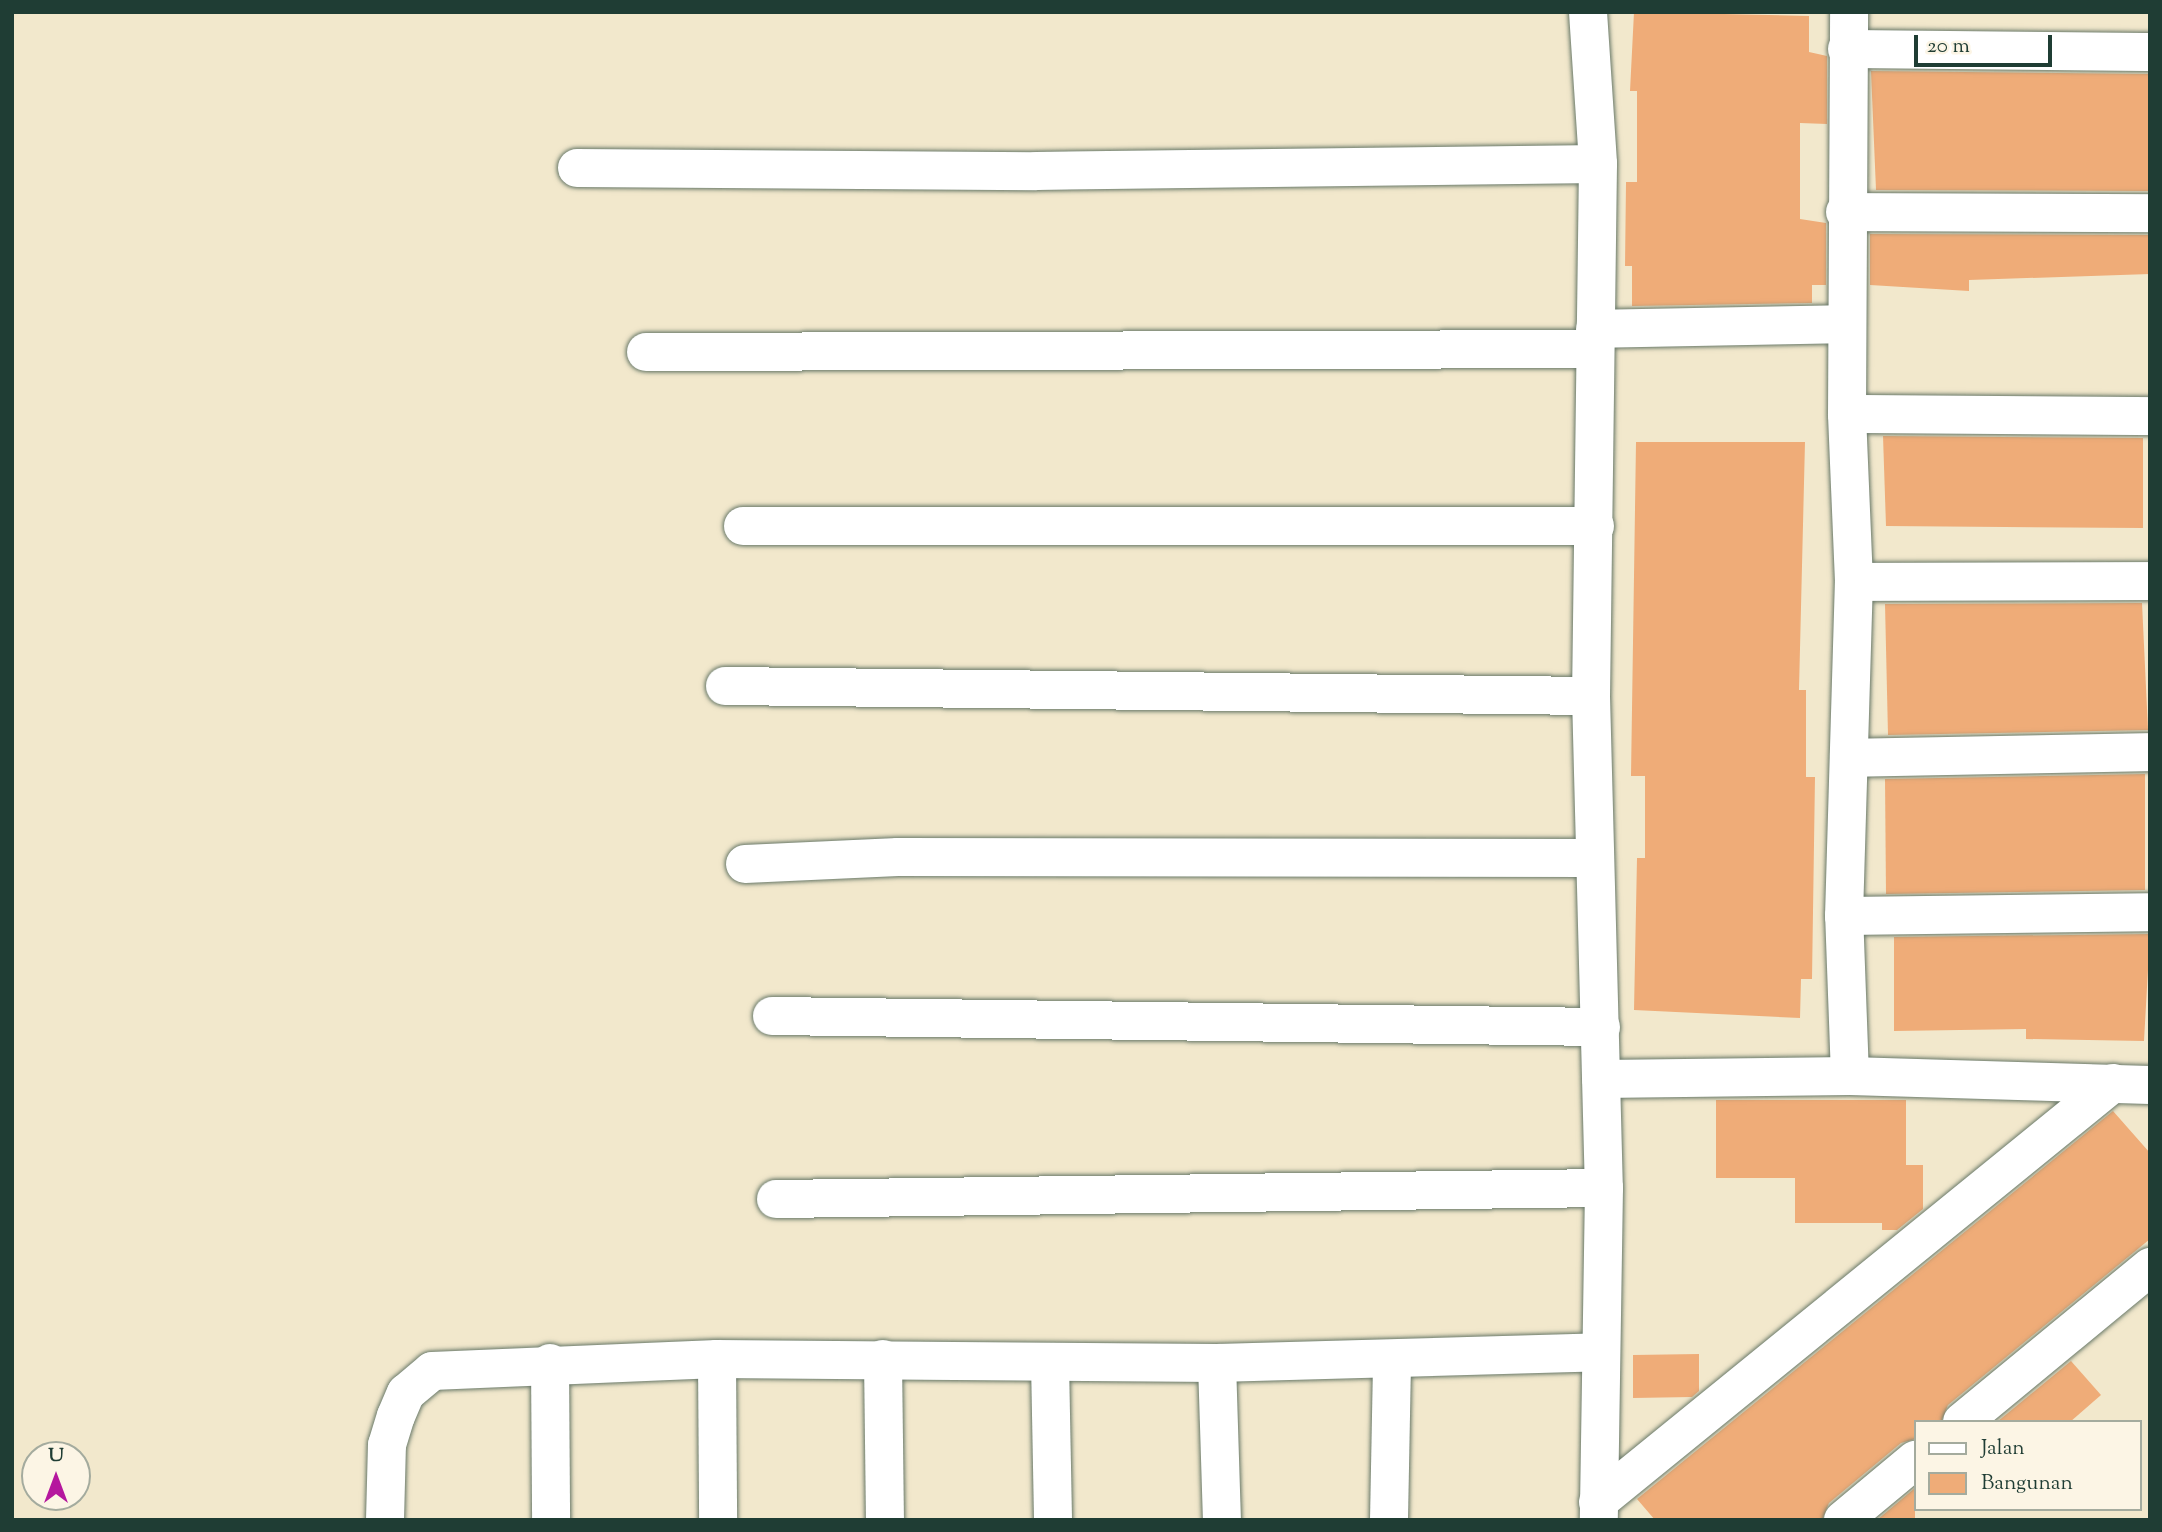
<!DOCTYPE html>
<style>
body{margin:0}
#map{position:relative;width:2162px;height:1532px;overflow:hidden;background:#f2e8cc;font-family:"Sorts Mill Goudy",serif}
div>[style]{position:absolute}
.building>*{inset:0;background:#efac78}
.roads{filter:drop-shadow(0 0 2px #697969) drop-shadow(0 0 2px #697969)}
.street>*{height:38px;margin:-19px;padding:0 19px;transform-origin:19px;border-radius:19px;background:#fff}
span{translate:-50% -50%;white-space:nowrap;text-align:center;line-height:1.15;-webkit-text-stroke:6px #fcf5e5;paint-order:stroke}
.frame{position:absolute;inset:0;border:14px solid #1f3d34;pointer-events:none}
.legend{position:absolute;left:1914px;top:1420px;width:228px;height:91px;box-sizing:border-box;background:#fcf5e5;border:2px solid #a4ab9e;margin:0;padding:9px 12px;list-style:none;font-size:21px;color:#1f3d34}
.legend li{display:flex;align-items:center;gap:14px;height:35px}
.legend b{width:35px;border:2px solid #a4ab9e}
.north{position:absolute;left:21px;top:1441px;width:70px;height:70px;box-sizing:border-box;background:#fcf5e5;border:2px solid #a4ab9e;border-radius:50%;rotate:0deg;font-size:19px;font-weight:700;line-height:28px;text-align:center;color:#1f3d34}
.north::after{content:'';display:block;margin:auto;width:24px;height:32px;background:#b5179e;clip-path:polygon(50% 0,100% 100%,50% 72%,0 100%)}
.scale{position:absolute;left:1914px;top:35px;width:138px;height:32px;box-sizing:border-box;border:4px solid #1f3d34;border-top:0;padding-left:9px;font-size:21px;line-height:24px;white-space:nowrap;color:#1f3d34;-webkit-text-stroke:5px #fcf5e5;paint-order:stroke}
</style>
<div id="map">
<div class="building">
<div style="clip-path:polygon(1634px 12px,1809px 16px,1809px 52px,1827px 56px,1827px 124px,1800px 123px,1800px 219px,1826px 223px,1826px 285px,1812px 285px,1812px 303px,1632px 306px,1632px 266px,1625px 266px,1626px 182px,1637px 182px,1637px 91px,1630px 91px)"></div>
<div style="clip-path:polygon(1871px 71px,2150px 74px,2150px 191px,1876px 190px)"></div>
<div style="clip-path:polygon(1870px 234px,2150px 235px,2150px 274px,1969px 280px,1969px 291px,1870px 285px)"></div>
<div style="clip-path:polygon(1883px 436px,2143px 438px,2143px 528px,1886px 526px)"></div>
<div style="clip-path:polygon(1636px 442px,1805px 442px,1799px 690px,1806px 690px,1806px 777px,1815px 777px,1812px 979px,1801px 979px,1800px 1018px,1634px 1010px,1637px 858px,1645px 858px,1645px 776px,1631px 776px)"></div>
<div style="clip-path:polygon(2142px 603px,2148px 730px,1888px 735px,1885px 604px)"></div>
<div style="clip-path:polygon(2145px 774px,2145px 890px,1886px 894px,1885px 779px)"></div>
<div style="clip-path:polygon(2150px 934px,2144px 1041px,2026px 1039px,2026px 1029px,1894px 1031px,1894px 937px)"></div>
<div style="clip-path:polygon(1716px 1100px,1906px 1100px,1906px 1165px,1923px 1165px,1923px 1209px,1897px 1230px,1882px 1230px,1882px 1223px,1795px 1223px,1795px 1178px,1716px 1178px)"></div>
<div style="clip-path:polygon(2113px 1111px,2150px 1153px,2150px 1239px,1948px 1405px,1941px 1422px,1915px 1422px,1915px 1439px,1901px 1443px,1829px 1503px,1822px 1520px,1655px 1520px,1637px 1499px)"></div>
<div style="clip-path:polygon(1699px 1354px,1699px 1391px,1692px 1397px,1633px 1398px,1633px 1355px)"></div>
<div style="clip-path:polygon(2071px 1361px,2101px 1395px,2070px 1422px,1997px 1422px)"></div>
<div style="clip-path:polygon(1915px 1488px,1915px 1520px,1877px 1520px)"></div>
</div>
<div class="roads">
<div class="street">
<div style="left:1588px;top:12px;width:152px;rotate:86.2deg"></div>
<div style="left:1598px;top:164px;width:532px;rotate:90.75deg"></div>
<div style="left:1591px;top:696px;width:492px;rotate:88.5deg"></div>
<div style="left:1604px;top:1188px;width:332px;rotate:90.9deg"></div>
<div style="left:1847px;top:49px;width:303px;rotate:0.6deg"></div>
<div style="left:577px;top:168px;width:459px;rotate:0.4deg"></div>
<div style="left:1036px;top:171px;width:562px;rotate:-0.71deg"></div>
<div style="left:1845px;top:212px;width:305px;rotate:0.2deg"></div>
<div style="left:1595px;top:329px;width:252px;rotate:-1.1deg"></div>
<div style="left:646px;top:352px;width:949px;rotate:-0.18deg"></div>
<div style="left:1847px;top:414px;width:303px;rotate:0.4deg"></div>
<div style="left:743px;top:526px;width:852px"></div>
<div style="left:1854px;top:582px;width:296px;rotate:-0.2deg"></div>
<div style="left:725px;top:686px;width:866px;rotate:0.66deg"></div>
<div style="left:1849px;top:758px;width:301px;rotate:-1.1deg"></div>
<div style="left:745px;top:864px;width:153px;rotate:-2.6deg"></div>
<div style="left:898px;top:857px;width:695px;rotate:0.08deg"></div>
<div style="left:1844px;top:916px;width:306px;rotate:-0.7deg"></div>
<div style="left:772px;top:1016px;width:829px;rotate:0.76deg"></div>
<div style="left:1850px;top:1076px;width:300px;rotate:1.7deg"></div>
<div style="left:1601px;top:1079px;width:249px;rotate:-0.7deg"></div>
<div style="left:1850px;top:1076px;width:160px;rotate:-92.1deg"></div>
<div style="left:1844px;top:916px;width:334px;rotate:-88.3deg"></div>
<div style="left:1854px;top:582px;width:168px;rotate:-92.4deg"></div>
<div style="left:1847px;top:414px;width:402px;rotate:-89.7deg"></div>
<div style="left:776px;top:1199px;width:828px;rotate:-0.76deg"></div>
<div style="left:717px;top:1359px;width:161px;rotate:89.6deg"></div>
<div style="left:883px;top:1359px;width:161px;rotate:89.3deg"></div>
<div style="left:1050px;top:1362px;width:158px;rotate:88.9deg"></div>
<div style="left:550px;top:1363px;width:157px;rotate:89.6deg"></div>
<div style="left:1217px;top:1363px;width:157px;rotate:88.2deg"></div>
<div style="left:1962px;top:1422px;width:244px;rotate:-39.5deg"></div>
<div style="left:1598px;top:1502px;width:664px;rotate:-39.13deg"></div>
<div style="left:385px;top:1520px;width:75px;rotate:-88.5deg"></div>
<div style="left:387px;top:1445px;width:30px;rotate:-73deg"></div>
<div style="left:396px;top:1416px;width:25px;rotate:-67deg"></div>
<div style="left:406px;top:1393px;width:34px;rotate:-40deg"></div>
<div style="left:432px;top:1371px;width:285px;rotate:-2.4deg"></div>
<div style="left:717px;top:1359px;width:500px;rotate:0.46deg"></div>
<div style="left:1217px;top:1363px;width:384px;rotate:-1.6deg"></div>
<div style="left:1389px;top:1520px;width:161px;rotate:-88.9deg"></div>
<div style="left:1843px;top:1520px;width:94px;rotate:-39.8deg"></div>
</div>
</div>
<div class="frame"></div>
<ul class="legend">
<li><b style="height:9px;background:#fff"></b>Jalan</li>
<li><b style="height:19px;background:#efac78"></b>Bangunan</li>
</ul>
<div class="north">U</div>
<div class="scale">20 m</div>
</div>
